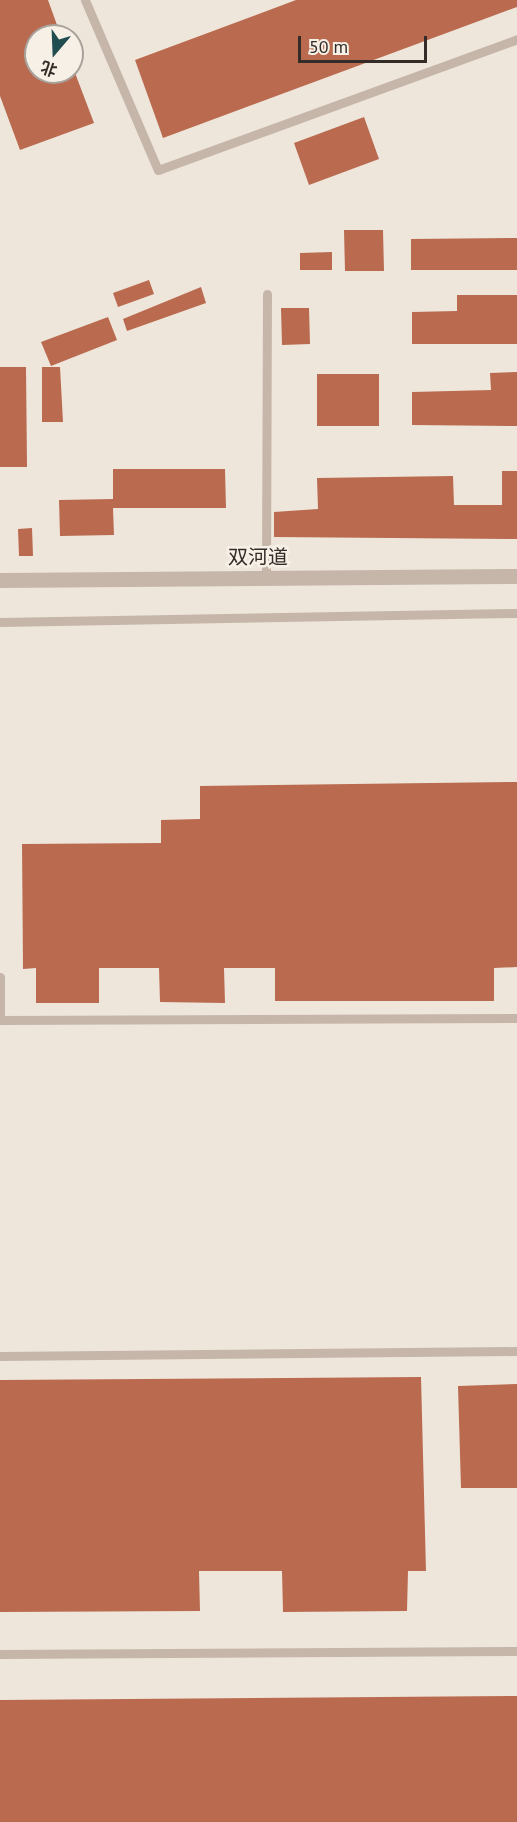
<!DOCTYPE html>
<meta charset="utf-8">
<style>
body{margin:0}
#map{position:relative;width:517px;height:1822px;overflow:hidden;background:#efe6db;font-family:"PT Sans","Noto Sans SC",sans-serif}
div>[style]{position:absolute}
.building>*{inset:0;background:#b96a4f}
.lane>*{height:9px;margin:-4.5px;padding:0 4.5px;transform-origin:4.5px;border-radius:4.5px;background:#c5b6a9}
.street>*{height:15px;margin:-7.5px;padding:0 7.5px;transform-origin:7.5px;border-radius:7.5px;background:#c5b6a9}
span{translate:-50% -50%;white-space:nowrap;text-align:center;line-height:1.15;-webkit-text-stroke:5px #f7f0e7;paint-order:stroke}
.street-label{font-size:20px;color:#332c28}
.north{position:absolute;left:24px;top:24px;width:60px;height:60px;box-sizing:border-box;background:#f7f0e7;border:2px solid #a9a29b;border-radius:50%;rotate:199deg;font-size:16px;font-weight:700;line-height:24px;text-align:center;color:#332c28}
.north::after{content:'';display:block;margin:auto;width:21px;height:27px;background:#224d50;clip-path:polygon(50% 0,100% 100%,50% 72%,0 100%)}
.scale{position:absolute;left:298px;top:36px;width:129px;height:27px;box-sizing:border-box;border:3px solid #332c28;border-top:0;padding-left:8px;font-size:18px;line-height:21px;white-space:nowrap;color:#332c28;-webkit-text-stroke:4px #f7f0e7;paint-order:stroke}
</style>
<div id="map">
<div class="building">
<div style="clip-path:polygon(0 0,48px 0,61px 36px,36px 36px,36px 72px,72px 72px,72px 65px,94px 123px,20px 150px,0 96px)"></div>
<div style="clip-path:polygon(296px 0,517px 0,517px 7px,163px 138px,135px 60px)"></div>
<div style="clip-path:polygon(364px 117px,379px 159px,309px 185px,294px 143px)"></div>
<div style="clip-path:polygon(344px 230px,383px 230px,384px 271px,345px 271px)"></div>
<div style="clip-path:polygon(517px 238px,517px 270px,411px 270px,411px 239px)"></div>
<div style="clip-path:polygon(332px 252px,332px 270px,300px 270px,300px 253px)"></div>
<div style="clip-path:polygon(149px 280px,154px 294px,118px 307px,113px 293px)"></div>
<div style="clip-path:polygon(201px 287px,206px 303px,127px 331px,123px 319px)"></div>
<div style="clip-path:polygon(457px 295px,517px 295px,517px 344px,412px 344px,412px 312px,457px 311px)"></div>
<div style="clip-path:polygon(281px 308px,309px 308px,310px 344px,282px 345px)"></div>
<div style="clip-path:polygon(108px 317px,117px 340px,51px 366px,41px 342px)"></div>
<div style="clip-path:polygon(0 367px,26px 367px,27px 467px,0 467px)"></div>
<div style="clip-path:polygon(42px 367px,60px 367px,63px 422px,42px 422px)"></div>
<div style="clip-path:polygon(517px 372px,517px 426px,412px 425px,412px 392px,491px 390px,490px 373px)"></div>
<div style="clip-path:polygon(317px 374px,379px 374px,379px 426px,317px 426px)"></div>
<div style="clip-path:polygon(113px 469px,225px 469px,226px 508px,113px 508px,114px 535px,60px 536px,59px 500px,113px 499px)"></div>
<div style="clip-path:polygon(502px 471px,517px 471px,517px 539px,274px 537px,274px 512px,318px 509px,317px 478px,453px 476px,454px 505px,502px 505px)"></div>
<div style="clip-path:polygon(32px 528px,33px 556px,19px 556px,18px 529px)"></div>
<div style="clip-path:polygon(517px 782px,517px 967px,494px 968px,494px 1001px,275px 1001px,275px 968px,224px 968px,225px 1003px,160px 1002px,159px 968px,99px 968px,99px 1003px,36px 1003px,36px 968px,23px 969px,22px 844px,161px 843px,161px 820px,200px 819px,200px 786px)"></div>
<div style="clip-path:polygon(421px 1377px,426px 1571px,408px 1571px,407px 1611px,283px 1612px,282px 1571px,199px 1571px,200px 1611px,0 1612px,0 1380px)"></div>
<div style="clip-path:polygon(517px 1384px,517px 1488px,461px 1488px,458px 1386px)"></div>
<div style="clip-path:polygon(517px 1696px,517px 1822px,0 1822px,0 1700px)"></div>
</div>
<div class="lane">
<div style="left:85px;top:0;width:185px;rotate:66.8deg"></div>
<div style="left:158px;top:170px;width:382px;rotate:-20deg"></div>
<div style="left:266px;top:578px;width:284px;rotate:-89.8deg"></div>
<div style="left:0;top:622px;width:517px;rotate:-1deg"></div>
<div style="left:0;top:977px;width:43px;rotate:90deg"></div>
<div style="left:0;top:1020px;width:517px;rotate:-0.22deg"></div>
<div style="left:0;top:1356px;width:517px;rotate:-0.55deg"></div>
<div style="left:0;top:1654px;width:517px;rotate:-0.33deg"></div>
</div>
<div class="street">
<div style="left:0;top:580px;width:517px;rotate:-0.44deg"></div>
</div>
<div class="street-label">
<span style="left:258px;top:557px">双河道</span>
</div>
<div class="north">北</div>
<div class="scale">50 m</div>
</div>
